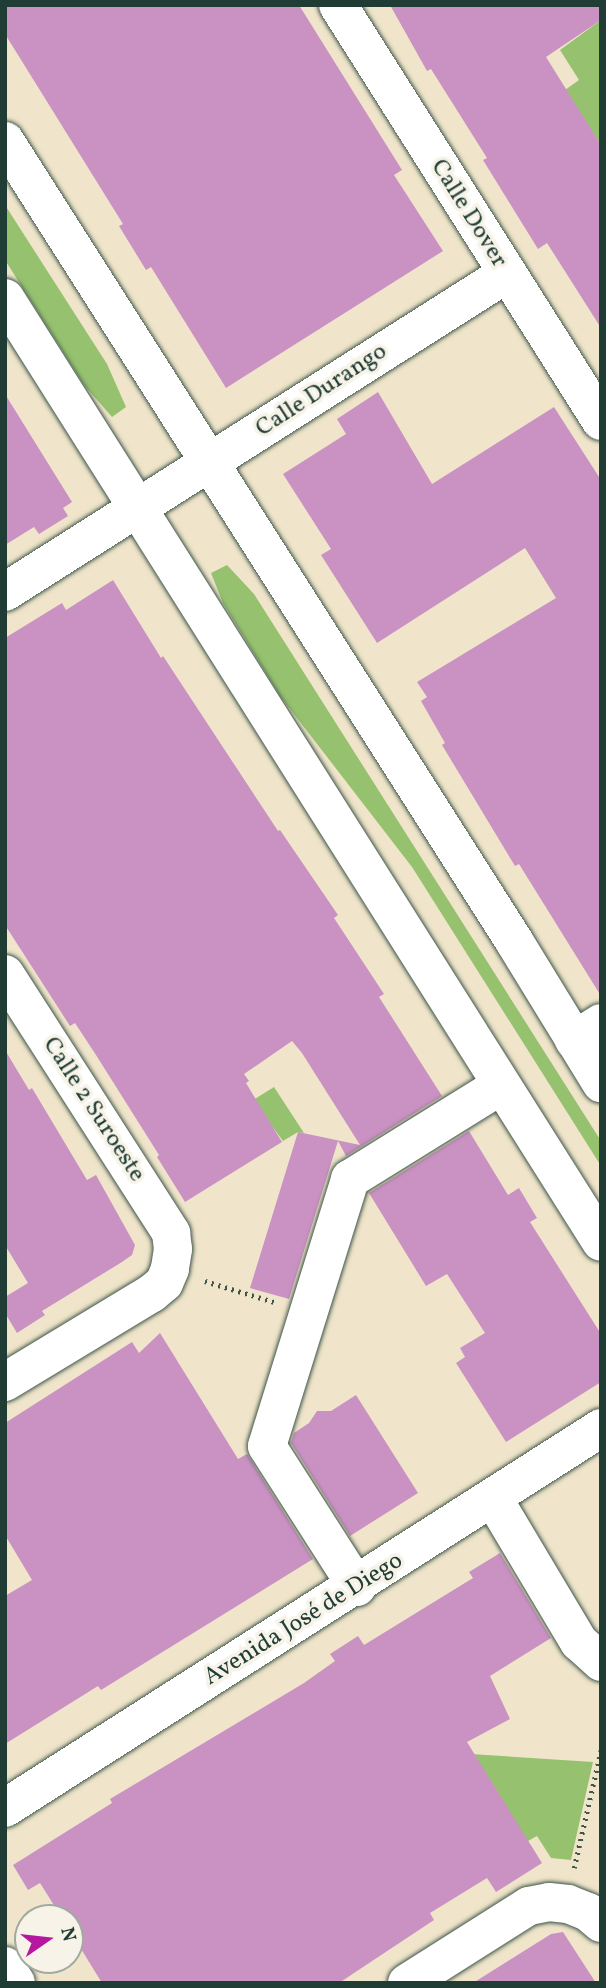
<!DOCTYPE html>
<meta charset="utf-8">
<style>
body{margin:0}
#map{position:relative;width:606px;height:1988px;overflow:hidden;background:#f0e5ca;font-family:Vollkorn,serif}
div>[style]{position:absolute}
.green>*{inset:0;background:#96c26f}
.building>*{inset:0;background:#ca92c3}
.path>*{height:4.5px;margin-top:-2.25px;transform-origin:0;background:repeating-linear-gradient(90deg,#3e564a 0 2px,transparent 0 7px)}
.roads{filter:drop-shadow(0 0 2px #3e564a) drop-shadow(0 0 2px #3e564a)}
.minor>*{height:38px;margin:-19px;padding:0 19px;transform-origin:19px;border-radius:19px;background:#fff}
.major>*{height:38px;margin:-19px;padding:0 19px;transform-origin:19px;border-radius:19px;background:#fff}
span{translate:-50% -50%;white-space:nowrap;text-align:center;line-height:1.15;-webkit-text-stroke:7px #f7f3e8;paint-order:stroke}
.street-label{font-size:24px;color:#1f3d34}
.frame{position:absolute;inset:0;border:7px solid #1f3d34;pointer-events:none}
.north{position:absolute;left:14px;top:1904px;width:70px;height:70px;box-sizing:border-box;background:#f7f3e8;border:2px solid #a1aaa0;border-radius:50%;rotate:76deg;font-size:19px;font-weight:700;line-height:28px;text-align:center;color:#1f3d34}
.north::after{content:'';display:block;margin:auto;width:24px;height:32px;background:#b5179e;clip-path:polygon(50% 0,100% 100%,50% 72%,0 100%)}
</style>
<div id="map">
<div class="green">
<div style="clip-path:polygon(601px 20px,601px 145px,565px 90px,579px 80px,560px 50px)"></div>
<div style="clip-path:polygon(5px 205px,107px 364px,126px 407px,112px 417px,84px 385px,5px 260px)"></div>
<div style="clip-path:polygon(227px 565px,254px 594px,601px 1141px,601px 1166px,412px 867px,280px 696px,223px 603px,211px 573px)"></div>
<div style="clip-path:polygon(274px 1087px,304px 1133px,298px 1132px,283px 1141px,253px 1100px)"></div>
<div style="clip-path:polygon(455px 1753px,593px 1762px,571px 1860px,551px 1858px,537px 1836px,528px 1841px)"></div>
</div>
<div class="building">
<div style="clip-path:polygon(5px 5px,299px 5px,402px 170px,394px 175px,443px 251px,226px 388px,151px 267px,146px 270px,119px 226px,123px 224px,5px 34px)"></div>
<div style="clip-path:polygon(390px 5px,601px 5px,601px 20px,546px 57px,601px 145px,601px 328px,547px 243px,538px 249px,483px 160px,487px 158px,431px 69px,427px 71px)"></div>
<div style="clip-path:polygon(378px 392px,432px 484px,554px 407px,601px 480px,601px 996px,519px 864px,515px 866px,442px 745px,445px 743px,421px 701px,427px 697px,417px 682px,556px 598px,525px 548px,377px 643px,321px 555px,331px 549px,283px 474px,346px 434px,337px 419px)"></div>
<div style="clip-path:polygon(5px 394px,72px 502px,63px 508px,68px 516px,39px 534px,34px 527px,5px 545px)"></div>
<div style="clip-path:polygon(113px 580px,161px 658px,163px 656px,278px 831px,280px 830px,338px 915px,334px 918px,384px 994px,379px 997px,442px 1096px,346px 1156px,338px 1141px,289px 1299px,250px 1288px,298px 1132px,360px 1145px,302px 1053px,292px 1041px,244px 1074px,249px 1081px,246px 1083px,282px 1142px,185px 1202px,157px 1157px,159px 1155px,96px 1055px,75px 1023px,70px 1026px,5px 925px,5px 638px,62px 603px,66px 610px)"></div>
<div style="clip-path:polygon(5px 1050px,29px 1090px,32px 1088px,87px 1180px,96px 1175px,135px 1245px,132px 1255px,122px 1262px,42px 1311px,45px 1315px,17px 1333px,5px 1313px,5px 1297px,28px 1283px,5px 1245px)"></div>
<div style="clip-path:polygon(469px 1131px,508px 1195px,519px 1188px,537px 1218px,530px 1222px,601px 1334px,601px 1382px,506px 1442px,456px 1363px,465px 1357px,460px 1348px,485px 1333px,447px 1274px,426px 1286px,369px 1193px)"></div>
<div style="clip-path:polygon(160px 1333px,238px 1459px,247px 1454px,313px 1559px,101px 1690px,98px 1686px,5px 1744px,5px 1596px,32px 1580px,5px 1535px,5px 1423px,132px 1342px,139px 1353px)"></div>
<div style="clip-path:polygon(356px 1395px,418px 1493px,350px 1536px,291px 1443px,294px 1433px,309px 1423px,317px 1411px,331px 1411px)"></div>
<div style="clip-path:polygon(500px 1553px,551px 1638px,490px 1676px,510px 1719px,467px 1742px,542px 1863px,496px 1892px,487px 1878px,430px 1913px,434px 1920px,339px 1983px,102px 1983px,70px 1931px,70px 1918px,62px 1918px,40px 1883px,28px 1890px,13px 1865px,112px 1803px,110px 1799px,304px 1683px,335px 1661px,330px 1654px,358px 1636px,364px 1645px,473px 1578px,469px 1572px)"></div>
<div style="clip-path:polygon(563px 1932px,596px 1983px,473px 1983px,551px 1934px)"></div>
</div>
<div class="path">
<div style="left:205px;top:1281px;width:72px;rotate:16.9deg"></div>
<div style="left:574px;top:1868px;width:121px;rotate:-77.1deg"></div>
</div>
<div class="roads">
<div class="minor">
<div style="left:338px;top:5px;width:492px;rotate:57.7deg"></div>
<div style="left:5px;top:592px;width:593px;rotate:-32.4deg"></div>
<div style="left:5px;top:974px;width:308px;rotate:57.3deg"></div>
<div style="left:171px;top:1233px;width:16px;rotate:83deg"></div>
<div style="left:173px;top:1249px;width:20px;rotate:99deg"></div>
<div style="left:170px;top:1269px;width:15px;rotate:113deg"></div>
<div style="left:164px;top:1283px;width:16px;rotate:140deg"></div>
<div style="left:152px;top:1293px;width:172px;rotate:148.8deg"></div>
<div style="left:574px;top:1040px;width:32px;rotate:-32deg"></div>
<div style="left:493px;top:1498px;width:168px;rotate:59.2deg"></div>
<div style="left:579px;top:1642px;width:30px;rotate:42deg"></div>
<div style="left:357px;top:1587px;width:167px;rotate:-122.6deg"></div>
<div style="left:267px;top:1446px;width:280px;rotate:-72.7deg"></div>
<div style="left:350px;top:1179px;width:176px;rotate:-31.8deg"></div>
<div style="left:5px;top:1966px;width:20px;rotate:57deg"></div>
<div style="left:407px;top:1983px;width:144px;rotate:-32.3deg"></div>
<div style="left:529px;top:1906px;width:20px;rotate:-11deg"></div>
<div style="left:549px;top:1902px;width:19px;rotate:6deg"></div>
<div style="left:568px;top:1904px;width:22px;rotate:22deg"></div>
<div style="left:588px;top:1912px;width:17px;rotate:40deg"></div>
</div>
<div class="major">
<div style="left:5px;top:141px;width:948px;rotate:57.53deg"></div>
<div style="left:514px;top:941px;width:167px;rotate:58.5deg"></div>
<div style="left:5px;top:298px;width:1116px;rotate:57.73deg"></div>
<div style="left:5px;top:1808px;width:707px;rotate:-32.52deg"></div>
</div>
</div>
<div class="street-label">
<span style="left:468px;top:214px;rotate:58deg">Calle Dover</span>
<span style="left:322px;top:391px;rotate:-33deg">Calle Durango</span>
<span style="left:93px;top:1110px;rotate:57deg">Calle 2 Suroeste</span>
<span style="left:304px;top:1620px;rotate:-32deg">Avenida José de Diego</span>
</div>
<div class="frame"></div>
<div class="north">N</div>
</div>
